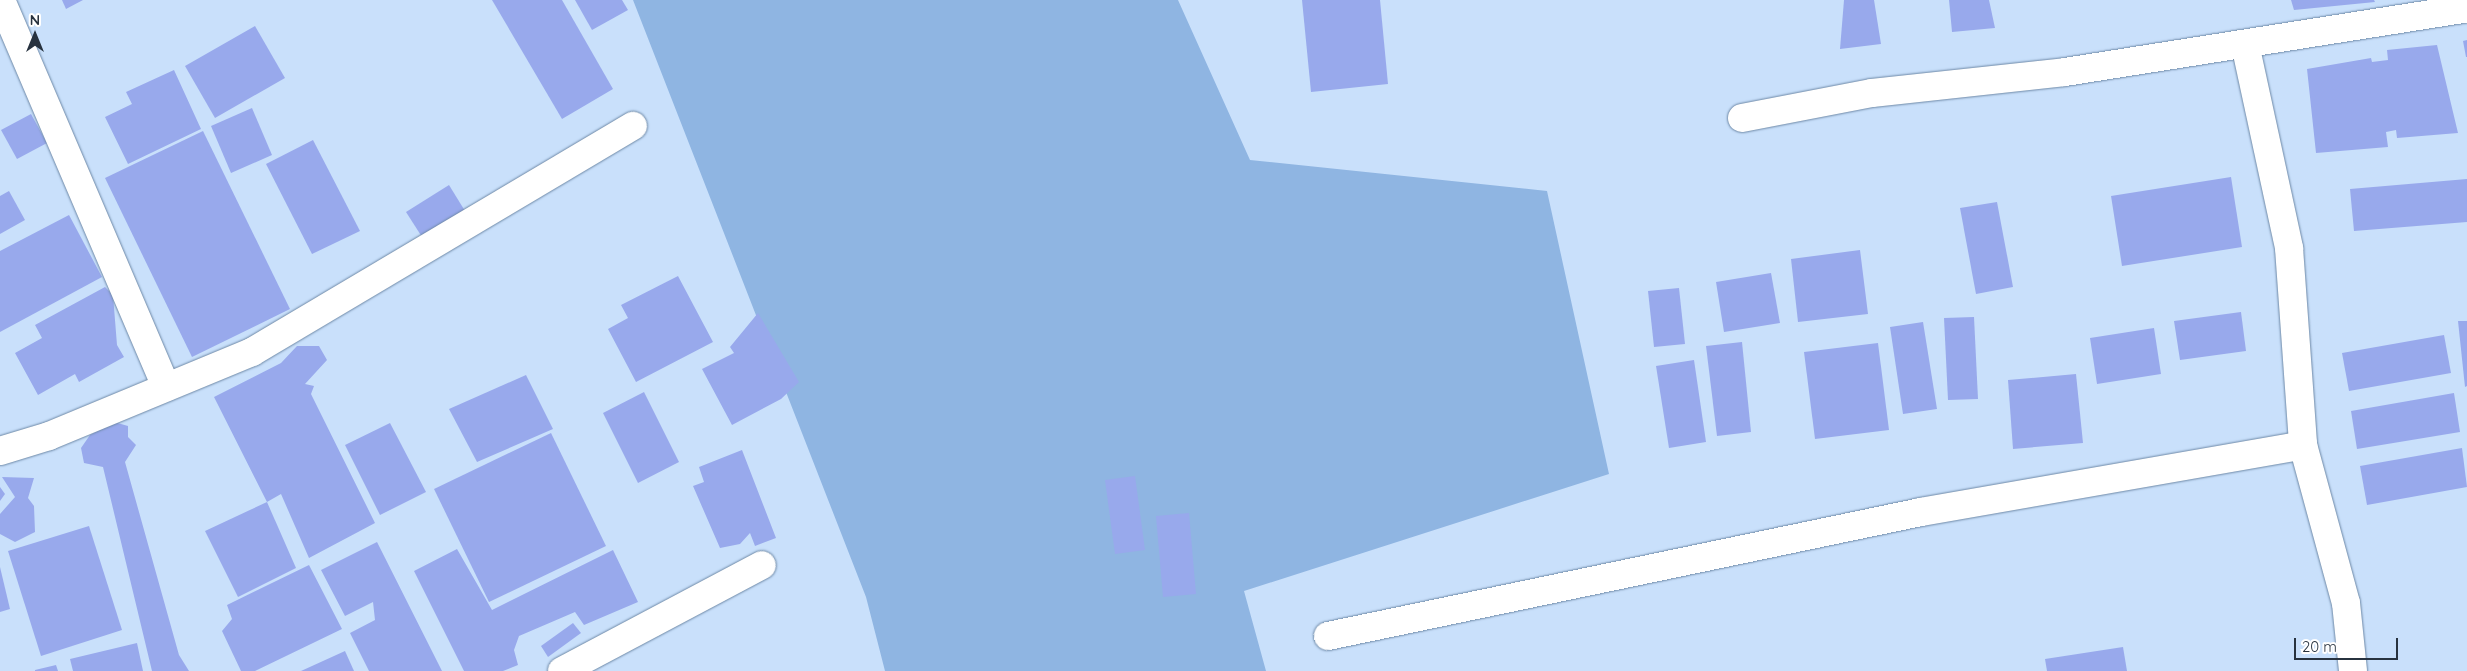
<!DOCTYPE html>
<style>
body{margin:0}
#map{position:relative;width:2467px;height:671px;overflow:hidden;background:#c9e0fb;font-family:Quicksand,sans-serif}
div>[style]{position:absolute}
.green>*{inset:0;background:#8fb5e2}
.building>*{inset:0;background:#98a9ec}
.roads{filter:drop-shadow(0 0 1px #6d88a6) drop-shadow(0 0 1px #6d88a6)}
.minor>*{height:28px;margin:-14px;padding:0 14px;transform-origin:14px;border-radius:14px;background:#fff}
span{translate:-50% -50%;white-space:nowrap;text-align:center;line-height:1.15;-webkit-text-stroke:4px #fff;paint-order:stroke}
.north{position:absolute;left:10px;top:10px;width:50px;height:50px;-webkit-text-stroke:4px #fff;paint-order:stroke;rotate:0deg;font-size:14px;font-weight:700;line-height:20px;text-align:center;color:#27323f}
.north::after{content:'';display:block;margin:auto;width:18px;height:22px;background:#27323f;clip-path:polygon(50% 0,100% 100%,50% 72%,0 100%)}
.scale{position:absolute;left:2294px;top:638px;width:104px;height:22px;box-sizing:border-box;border:2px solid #27323f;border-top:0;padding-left:6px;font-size:15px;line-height:18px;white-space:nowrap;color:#27323f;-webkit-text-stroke:4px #fff;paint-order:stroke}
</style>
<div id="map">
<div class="green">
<div style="clip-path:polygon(633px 0,1178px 0,1250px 160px,1547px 191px,1609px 474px,1244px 591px,1266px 671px,885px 671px,866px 597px)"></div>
</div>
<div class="building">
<div style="clip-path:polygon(62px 0,83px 0,66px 9px)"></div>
<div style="clip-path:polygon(492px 0,562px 0,613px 89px,562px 119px)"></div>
<div style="clip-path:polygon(575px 0,622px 0,628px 10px,592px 30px)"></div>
<div style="clip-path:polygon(1302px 0,1380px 0,1388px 84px,1311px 92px)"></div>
<div style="clip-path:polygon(1844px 0,1874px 0,1881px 44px,1840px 49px)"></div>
<div style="clip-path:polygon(1949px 0,1989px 0,1995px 28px,1952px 32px)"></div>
<div style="clip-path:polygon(2291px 0,2374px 0,2375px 2px,2294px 10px)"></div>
<div style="clip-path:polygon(255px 26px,285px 78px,215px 118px,185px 66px)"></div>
<div style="clip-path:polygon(2467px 40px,2467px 57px,2466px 57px,2463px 41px)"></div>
<div style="clip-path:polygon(2437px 45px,2458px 133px,2397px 138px,2396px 130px,2386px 132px,2388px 147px,2316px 153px,2307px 69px,2371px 58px,2372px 62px,2388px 60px,2387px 50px)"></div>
<div style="clip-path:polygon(174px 70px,201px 129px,128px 164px,105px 117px,132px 104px,126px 92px)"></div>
<div style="clip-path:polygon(252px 108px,272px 155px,231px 173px,211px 126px)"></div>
<div style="clip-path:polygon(31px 114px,47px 143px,17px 159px,1px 130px)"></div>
<div style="clip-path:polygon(203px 131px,290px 309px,192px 357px,105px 178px)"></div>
<div style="clip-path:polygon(313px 140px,360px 231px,312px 254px,266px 164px)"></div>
<div style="clip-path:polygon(2231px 177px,2242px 247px,2122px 266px,2111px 196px)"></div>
<div style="clip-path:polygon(2467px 179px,2467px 222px,2354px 231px,2350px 189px)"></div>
<div style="clip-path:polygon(449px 185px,465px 211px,422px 237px,406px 212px)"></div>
<div style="clip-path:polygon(9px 191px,25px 220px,0 234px,0 196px)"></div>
<div style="clip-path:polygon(1997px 202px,2013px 287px,1976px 294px,1960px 208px)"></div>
<div style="clip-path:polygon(69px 215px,102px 277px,0 332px,0 251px)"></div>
<div style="clip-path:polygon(1860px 250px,1868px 314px,1798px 322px,1791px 259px)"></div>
<div style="clip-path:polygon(1771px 273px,1780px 323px,1724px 332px,1716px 282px)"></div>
<div style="clip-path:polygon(678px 276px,713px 342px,636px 382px,608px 329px,628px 318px,621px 305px)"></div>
<div style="clip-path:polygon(105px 287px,113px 295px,117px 345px,124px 357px,79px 382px,75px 374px,38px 395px,15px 353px,42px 338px,35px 325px)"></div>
<div style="clip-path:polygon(1679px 288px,1685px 344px,1654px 347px,1648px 291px)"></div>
<div style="clip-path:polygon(2241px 312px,2246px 351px,2180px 360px,2174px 321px)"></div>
<div style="clip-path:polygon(758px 313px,799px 382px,781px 399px,732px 425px,702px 369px,734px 353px,730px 347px)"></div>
<div style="clip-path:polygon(1974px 317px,1978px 399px,1948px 400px,1944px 318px)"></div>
<div style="clip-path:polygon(2458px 321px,2467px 321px,2467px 386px,2465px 387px)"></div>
<div style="clip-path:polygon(1923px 322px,1937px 409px,1903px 414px,1890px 327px)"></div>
<div style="clip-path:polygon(2154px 328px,2161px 374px,2097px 384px,2090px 338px)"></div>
<div style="clip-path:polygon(2444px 335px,2451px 373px,2349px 391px,2342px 353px)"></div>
<div style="clip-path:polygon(1742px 342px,1751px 432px,1717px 436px,1706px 346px)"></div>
<div style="clip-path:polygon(1878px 343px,1889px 430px,1815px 439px,1804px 352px)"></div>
<div style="clip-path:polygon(297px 346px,319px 346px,327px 360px,305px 384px,314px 386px,311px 394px,375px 523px,309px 558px,281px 494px,267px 502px,214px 397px,281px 363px)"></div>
<div style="clip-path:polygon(1694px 360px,1706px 442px,1669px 448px,1656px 366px)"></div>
<div style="clip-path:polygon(2076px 374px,2083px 443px,2013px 449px,2008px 380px)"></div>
<div style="clip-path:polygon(526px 375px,553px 429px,477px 462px,449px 409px)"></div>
<div style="clip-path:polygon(644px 392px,679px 462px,638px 483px,603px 413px)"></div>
<div style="clip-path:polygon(2454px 393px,2460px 432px,2357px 449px,2351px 411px)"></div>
<div style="clip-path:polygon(114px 422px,128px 426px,128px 437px,136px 445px,125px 462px,179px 655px,189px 671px,152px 671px,103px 467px,84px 463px,81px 448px,90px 435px)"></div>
<div style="clip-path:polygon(390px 423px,426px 492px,380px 515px,345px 445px)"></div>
<div style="clip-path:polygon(551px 433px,606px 546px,489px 602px,434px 489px)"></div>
<div style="clip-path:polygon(2462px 448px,2467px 487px,2367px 505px,2360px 466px)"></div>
<div style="clip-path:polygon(742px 450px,776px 538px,755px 546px,750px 533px,740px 544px,720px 548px,693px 486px,704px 482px,699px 467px)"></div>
<div style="clip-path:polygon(1135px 476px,1145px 550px,1115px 554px,1105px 480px)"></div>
<div style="clip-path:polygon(2px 477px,34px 478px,28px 498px,34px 506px,35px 532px,15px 542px,0 534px,0 514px,15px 497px)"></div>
<div style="clip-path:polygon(0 487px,5px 494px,0 501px)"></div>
<div style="clip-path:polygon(267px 502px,296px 568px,238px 597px,205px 531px)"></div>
<div style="clip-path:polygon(1189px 513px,1196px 594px,1163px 597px,1156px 516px)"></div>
<div style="clip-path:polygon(89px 526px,122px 630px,41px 656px,8px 551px)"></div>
<div style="clip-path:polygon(377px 542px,442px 671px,369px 671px,350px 633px,375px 620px,373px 602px,345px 616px,321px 570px)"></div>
<div style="clip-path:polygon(457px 549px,492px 610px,613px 550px,638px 602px,584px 625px,575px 612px,519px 636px,514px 650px,518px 665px,503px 671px,464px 671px,414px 571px)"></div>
<div style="clip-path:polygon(309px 565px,342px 629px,255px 671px,241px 671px,222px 631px,232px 619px,227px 605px)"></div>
<div style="clip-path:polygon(0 567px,10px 609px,0 612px)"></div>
<div style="clip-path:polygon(573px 623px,581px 633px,548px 657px,541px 646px)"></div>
<div style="clip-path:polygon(137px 643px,143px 671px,73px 671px,70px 659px)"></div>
<div style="clip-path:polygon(2123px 647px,2127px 671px,2047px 671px,2045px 659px)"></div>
<div style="clip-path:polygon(345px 651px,354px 671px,301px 671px)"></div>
<div style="clip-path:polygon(56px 665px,58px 671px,35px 671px,35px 670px)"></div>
</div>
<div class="roads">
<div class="minor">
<div style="left:1px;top:0;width:421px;rotate:66.9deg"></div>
<div style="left:2245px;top:44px;width:209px;rotate:77.8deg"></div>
<div style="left:2289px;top:248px;width:197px;rotate:85.9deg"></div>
<div style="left:2303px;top:445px;width:164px;rotate:74.8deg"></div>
<div style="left:2346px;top:603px;width:68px;rotate:84.1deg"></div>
<div style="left:1742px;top:118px;width:132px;rotate:-10.9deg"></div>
<div style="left:1872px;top:93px;width:194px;rotate:-6.2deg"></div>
<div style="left:2065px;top:72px;width:407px;rotate:-9deg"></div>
<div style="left:0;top:451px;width:51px;rotate:-17deg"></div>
<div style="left:49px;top:436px;width:220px;rotate:-22.5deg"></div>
<div style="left:252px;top:352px;width:443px;rotate:-30.7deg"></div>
<div style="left:1328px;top:636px;width:606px;rotate:-11.81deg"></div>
<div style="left:1921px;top:512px;width:388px;rotate:-9.9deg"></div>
<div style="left:562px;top:671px;width:226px;rotate:-27.9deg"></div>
</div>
</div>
<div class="north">N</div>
<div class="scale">20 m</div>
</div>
